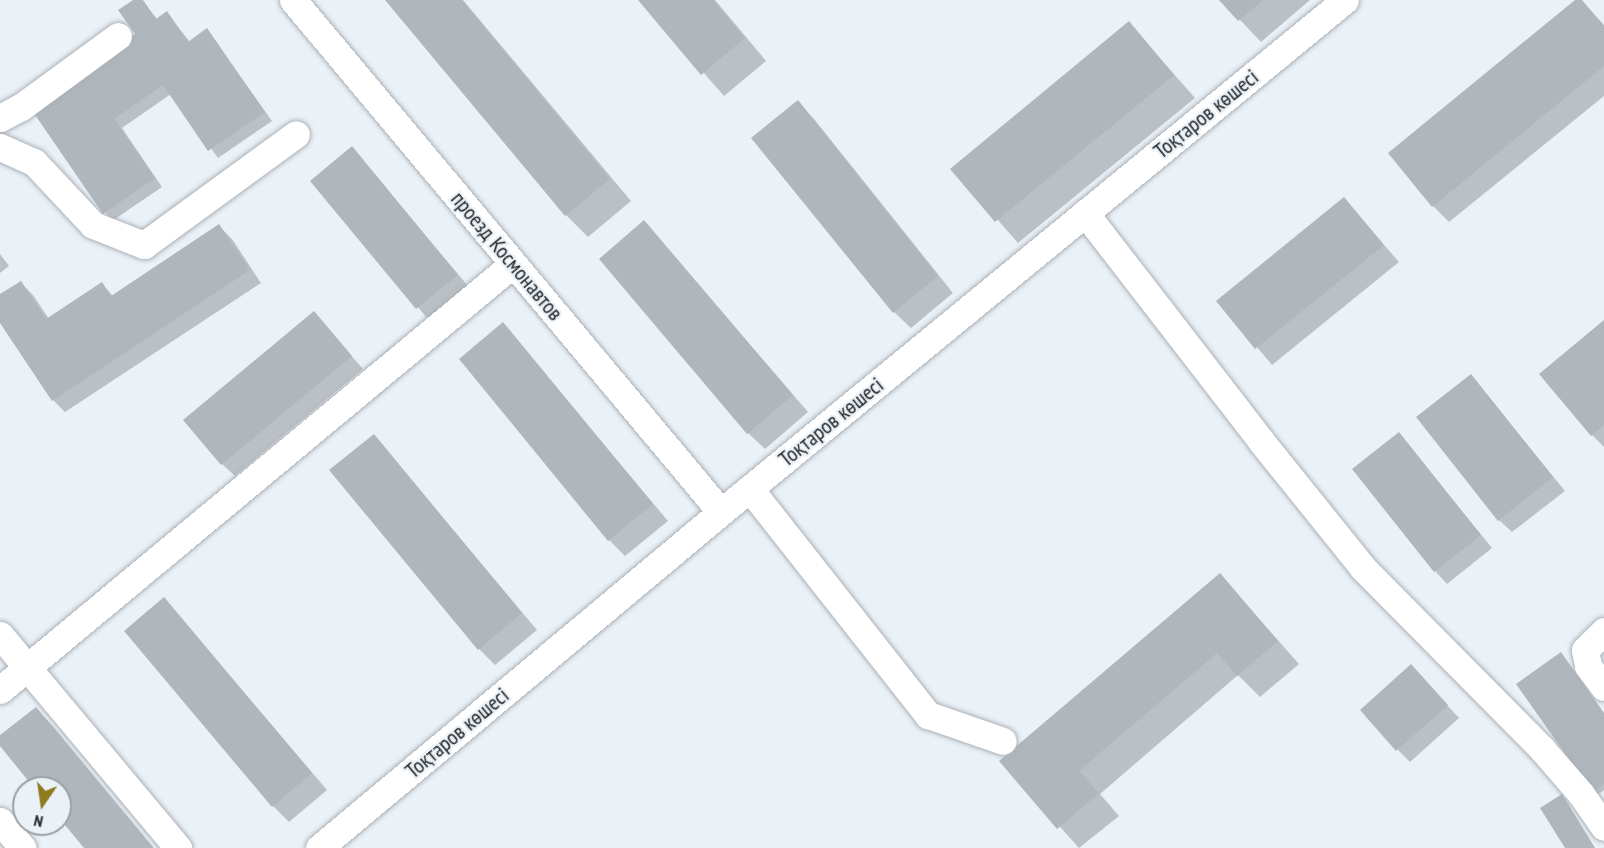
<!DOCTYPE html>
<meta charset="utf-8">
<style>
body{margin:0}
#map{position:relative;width:1604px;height:848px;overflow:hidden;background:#eaf1f7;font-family:"PT Sans Narrow",sans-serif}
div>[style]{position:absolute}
.shadow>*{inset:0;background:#0003}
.building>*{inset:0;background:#afb6bc}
.roads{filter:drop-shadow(0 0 2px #abb1b7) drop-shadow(0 0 2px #abb1b7)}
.minor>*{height:27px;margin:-13.5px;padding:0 13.5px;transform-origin:13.5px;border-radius:13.5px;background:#fff}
span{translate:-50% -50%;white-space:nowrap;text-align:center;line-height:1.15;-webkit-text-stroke:4.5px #eaf1f7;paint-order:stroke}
.street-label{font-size:22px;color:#242729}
.north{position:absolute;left:12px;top:776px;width:60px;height:60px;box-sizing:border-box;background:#eaf1f7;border:2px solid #9ba0a5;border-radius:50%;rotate:193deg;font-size:16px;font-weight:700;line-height:24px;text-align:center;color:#242729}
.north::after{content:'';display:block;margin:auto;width:21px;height:27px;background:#8e7b20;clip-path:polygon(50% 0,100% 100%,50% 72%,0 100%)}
</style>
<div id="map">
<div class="shadow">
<div style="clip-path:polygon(136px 0,142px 0,157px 19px,167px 13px,190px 42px,207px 30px,272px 121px,218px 158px,171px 94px,122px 128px,162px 187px,112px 221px,31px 107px,137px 34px)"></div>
<div style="clip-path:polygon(387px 0,463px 0,631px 201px,588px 237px,566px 215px)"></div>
<div style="clip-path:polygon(640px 0,715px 0,766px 61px,724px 96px)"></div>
<div style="clip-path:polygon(1221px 0,1310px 0,1261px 42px)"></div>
<div style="clip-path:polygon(1578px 0,1581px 0,1604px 25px,1604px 96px,1449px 222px,1433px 206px)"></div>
<div style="clip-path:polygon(1129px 23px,1195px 98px,1018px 243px,953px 169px)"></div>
<div style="clip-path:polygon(798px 102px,814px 119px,953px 293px,911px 328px,894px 312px,754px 138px)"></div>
<div style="clip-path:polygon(352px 148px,473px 292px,433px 325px,312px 181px)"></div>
<div style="clip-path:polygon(1344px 199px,1399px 262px,1272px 365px,1218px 301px)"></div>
<div style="clip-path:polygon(644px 222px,808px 412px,765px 449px,748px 433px)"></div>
<div style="clip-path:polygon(219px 226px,232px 239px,261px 283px,65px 412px,53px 400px,0 320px,0 296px,21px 283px,33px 295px,49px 319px,102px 284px,113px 296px)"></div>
<div style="clip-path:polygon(0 254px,9px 266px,0 273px)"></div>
<div style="clip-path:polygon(314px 313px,363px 369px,235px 476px,222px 464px)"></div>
<div style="clip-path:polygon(1604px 322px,1604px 447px,1592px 435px)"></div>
<div style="clip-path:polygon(503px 324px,668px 521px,625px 556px,609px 540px)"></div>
<div style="clip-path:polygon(1471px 376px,1565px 491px,1512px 532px,1499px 520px)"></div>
<div style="clip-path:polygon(1399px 434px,1492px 548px,1447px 584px,1435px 571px)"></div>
<div style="clip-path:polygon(374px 436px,537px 630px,495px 665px,479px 649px)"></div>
<div style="clip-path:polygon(1220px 575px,1299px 664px,1260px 697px,1238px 675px,1100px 794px,1119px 816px,1079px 848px,1002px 762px)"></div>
<div style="clip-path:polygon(164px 599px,327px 790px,289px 822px,273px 806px)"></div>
<div style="clip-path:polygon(1423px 679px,1459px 718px,1410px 762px,1398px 750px)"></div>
<div style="clip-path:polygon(36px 709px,52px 725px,154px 848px,86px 848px,60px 817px,60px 788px,36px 788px,0 744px,0 737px)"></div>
<div style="clip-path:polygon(1604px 713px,1604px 790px,1597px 795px,1593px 791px)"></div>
</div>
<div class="building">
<div style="clip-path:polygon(133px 0,143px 0,156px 19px,167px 11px,188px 42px,207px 28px,265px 112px,208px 151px,163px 85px,114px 119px,155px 178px,103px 214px,29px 106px,135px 34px,118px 10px)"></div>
<div style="clip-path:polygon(385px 0,462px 0,610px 179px,565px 216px)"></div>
<div style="clip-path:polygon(638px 0,713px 0,745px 38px,701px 75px)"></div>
<div style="clip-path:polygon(1219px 0,1263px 0,1238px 21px)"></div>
<div style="clip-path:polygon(1575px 0,1582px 0,1604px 26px,1604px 66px,1432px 207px,1388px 153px)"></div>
<div style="clip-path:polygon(1129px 21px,1174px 75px,995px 222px,950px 169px)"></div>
<div style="clip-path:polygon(798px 100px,938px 276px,893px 313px,751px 138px)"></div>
<div style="clip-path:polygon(352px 146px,458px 275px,416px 309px,310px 181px)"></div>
<div style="clip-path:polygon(1344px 197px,1384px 245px,1255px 349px,1216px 301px)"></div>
<div style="clip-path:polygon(644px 220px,793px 395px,747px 434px,599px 259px)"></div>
<div style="clip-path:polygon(219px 224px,250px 270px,52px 401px,0 323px,0 294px,21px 281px,46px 319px,102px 282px,111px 296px)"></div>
<div style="clip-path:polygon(314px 311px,352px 356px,221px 465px,183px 420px)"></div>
<div style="clip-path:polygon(1604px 320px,1604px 425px,1591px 436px,1539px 374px)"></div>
<div style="clip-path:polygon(503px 322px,653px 504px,608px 541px,459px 359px)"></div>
<div style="clip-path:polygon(1471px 374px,1553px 477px,1498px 521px,1416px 417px)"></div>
<div style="clip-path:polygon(1399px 432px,1481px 535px,1434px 572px,1352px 469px)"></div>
<div style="clip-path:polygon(374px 434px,522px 613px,478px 650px,329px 470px)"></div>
<div style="clip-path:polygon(1220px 573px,1278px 641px,1237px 676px,1217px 653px,1079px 771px,1099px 793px,1057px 829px,999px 761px)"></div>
<div style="clip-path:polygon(164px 597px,312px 773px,272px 807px,124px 631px)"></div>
<div style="clip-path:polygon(1561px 652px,1604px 713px,1604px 784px,1592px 792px,1516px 684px)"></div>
<div style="clip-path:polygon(1411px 664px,1448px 705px,1396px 751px,1360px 710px)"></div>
<div style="clip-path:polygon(36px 707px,153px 848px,84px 848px,60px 819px,60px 788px,34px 788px,0 746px,0 735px)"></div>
<div style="clip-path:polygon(1562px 794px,1595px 848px,1565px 848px,1540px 808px)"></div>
</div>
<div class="roads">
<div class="minor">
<div style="left:293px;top:0;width:667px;rotate:50.11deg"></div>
<div style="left:0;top:118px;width:24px;rotate:-28deg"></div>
<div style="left:21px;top:107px;width:120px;rotate:-36.2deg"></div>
<div style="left:0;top:147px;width:37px;rotate:24deg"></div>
<div style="left:34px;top:162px;width:86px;rotate:46.9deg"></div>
<div style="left:93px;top:225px;width:55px;rotate:21.4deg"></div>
<div style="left:144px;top:245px;width:188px;rotate:-36.1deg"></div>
<div style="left:1085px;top:213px;width:288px;rotate:52.3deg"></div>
<div style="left:1261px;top:441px;width:163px;rotate:51.2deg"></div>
<div style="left:1363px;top:568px;width:255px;rotate:45.3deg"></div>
<div style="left:1542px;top:749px;width:60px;rotate:49.1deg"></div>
<div style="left:1581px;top:794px;width:40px;rotate:55.1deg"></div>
<div style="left:750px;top:489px;width:288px;rotate:51.8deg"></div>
<div style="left:928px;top:715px;width:79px;rotate:19.1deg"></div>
<div style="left:1604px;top:631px;width:27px;rotate:135deg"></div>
<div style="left:1585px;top:650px;width:16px;rotate:79deg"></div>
<div style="left:1588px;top:666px;width:26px;rotate:53deg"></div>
<div style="left:0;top:635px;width:278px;rotate:50.1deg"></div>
<div style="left:0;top:690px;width:667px;rotate:-39.71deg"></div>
<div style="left:0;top:821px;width:35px;rotate:50deg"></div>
<div style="left:319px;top:848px;width:524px;rotate:-39.89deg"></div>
<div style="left:721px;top:512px;width:807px;rotate:-39.37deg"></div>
</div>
</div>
<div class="street-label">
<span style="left:1206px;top:114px;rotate:-39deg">Тоқтаров көшесі</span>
<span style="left:507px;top:256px;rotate:50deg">проезд Космонавтов</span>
<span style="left:831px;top:422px;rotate:-39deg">Тоқтаров көшесі</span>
<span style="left:457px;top:733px;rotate:-40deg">Тоқтаров көшесі</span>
</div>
<div class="north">N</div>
</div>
